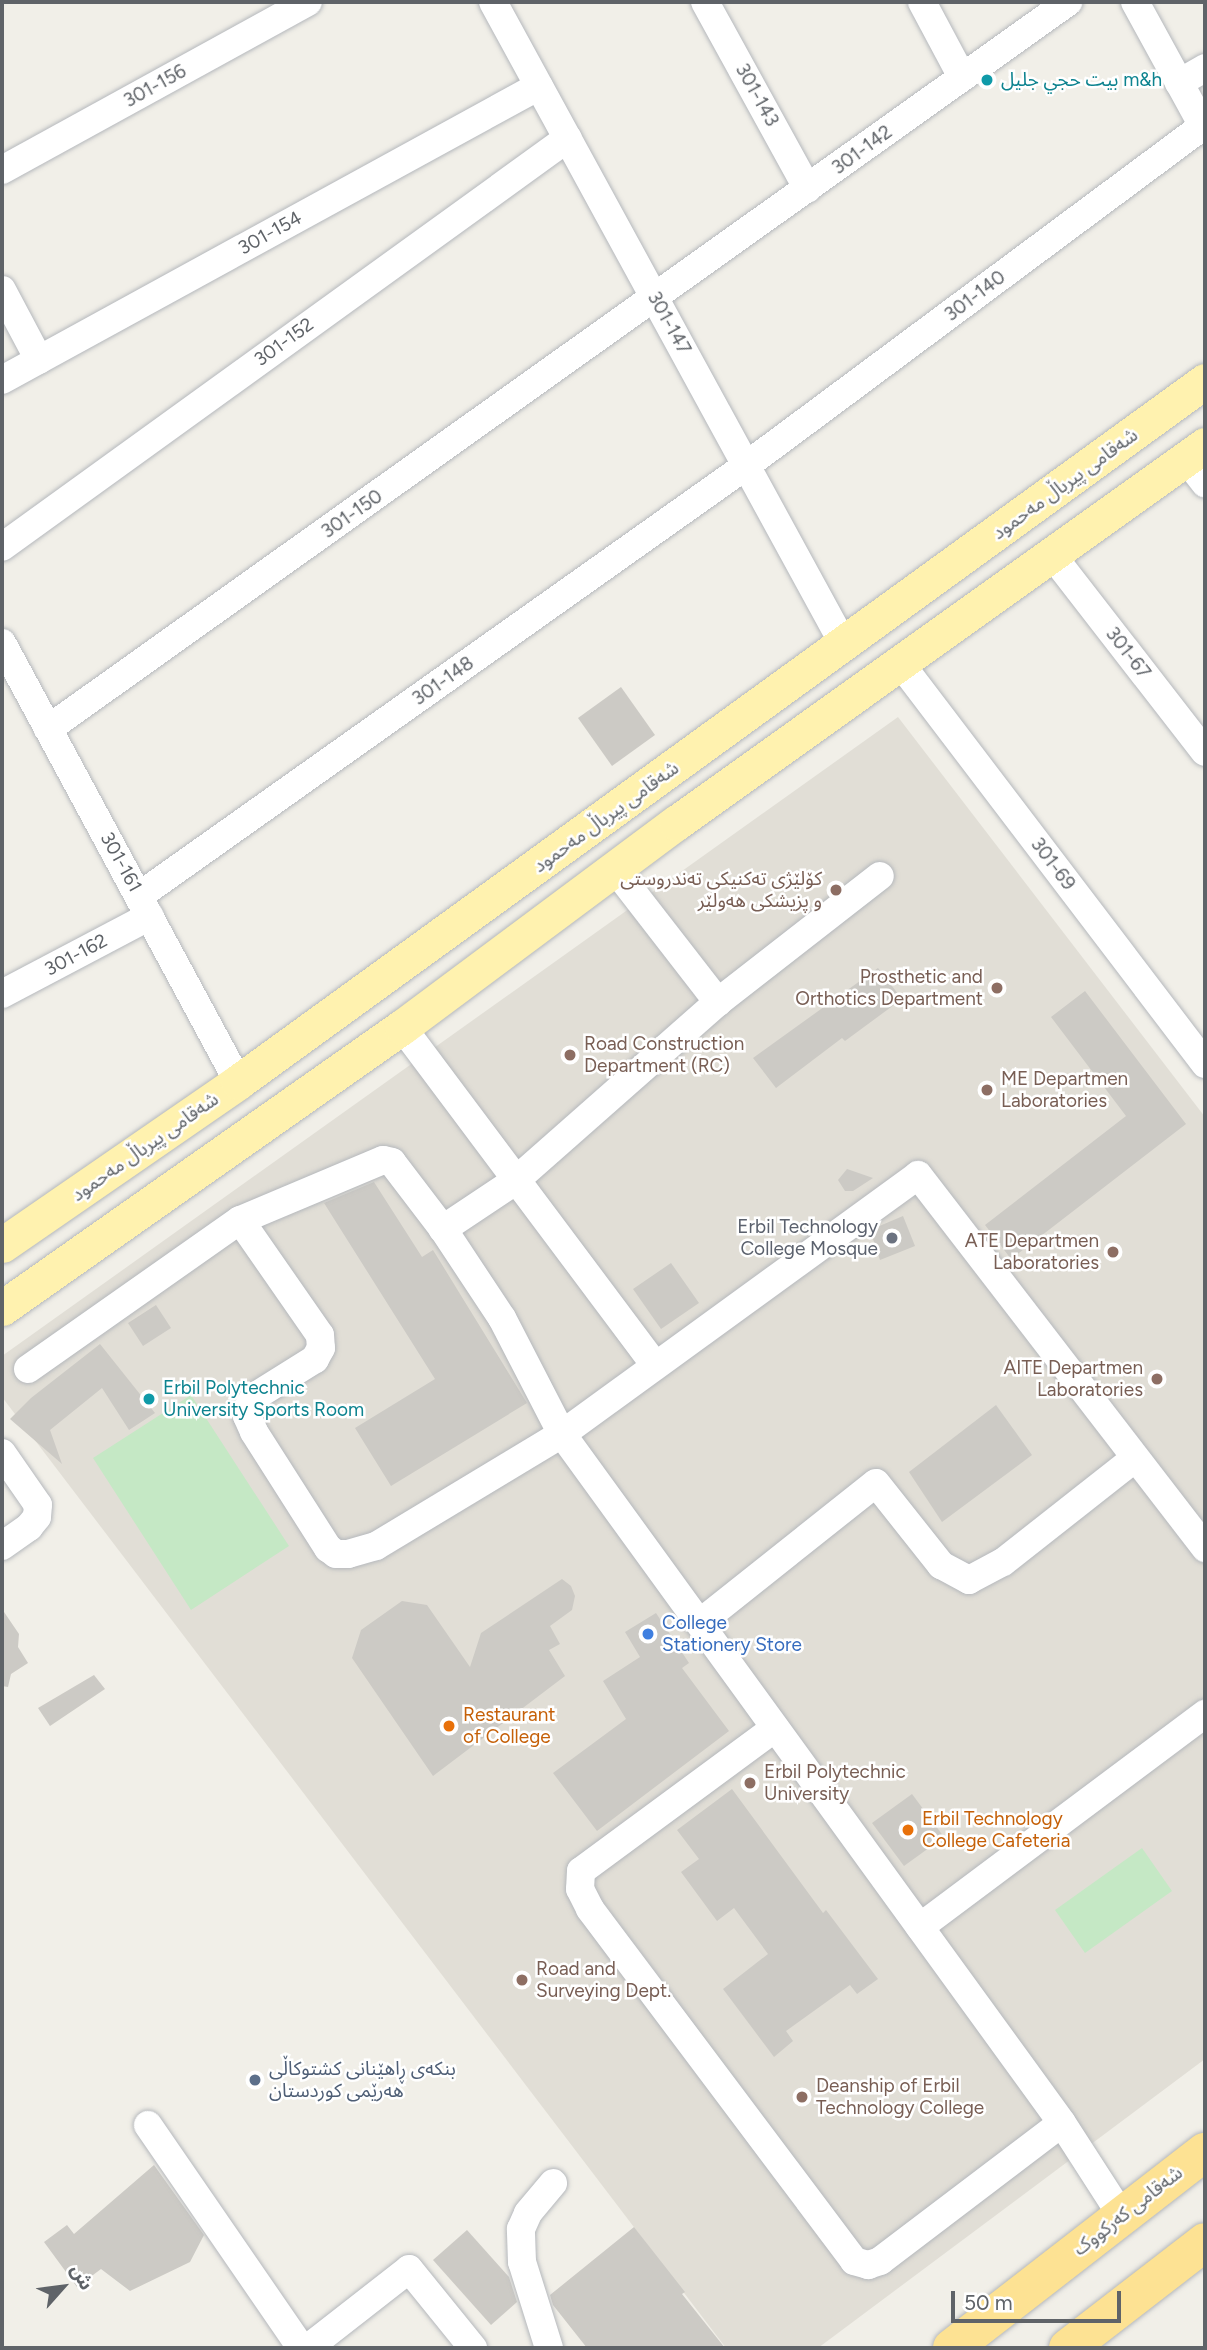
<!DOCTYPE html>
<meta charset="utf-8">
<style>
body{margin:0}
#map{position:relative;width:1207px;height:2350px;overflow:hidden;background:#f1efe8;font-family:Figtree,"Noto Sans Arabic",sans-serif}
div>[style]{position:absolute}
.education>*{inset:0;background:#e1ded6}
.green>*{inset:0;background:#c5e8c5}
.building>*{inset:0;background:#cccac5}
.roads{filter:drop-shadow(0 0 2px #b5b8bc) drop-shadow(0 0 2px #b5b8bc)}
.minor>*{height:28px;margin:-14px;padding:0 14px;transform-origin:14px;border-radius:14px;background:#fff}
.major>*{height:35px;margin:-17.5px;padding:0 17.5px;transform-origin:17.5px;border-radius:17.5px;background:#fff2af}
.highway>*{height:38px;margin:-19px;padding:0 19px;transform-origin:19px;border-radius:19px;background:#fde293}
.dots>*{width:19px;height:19px;translate:-50% -50%;box-sizing:border-box;border:4px solid #fff;border-radius:50%}
span{translate:-50% -50%;white-space:nowrap;text-align:center;line-height:1.15;-webkit-text-stroke:5px #fff;paint-order:stroke}
.culture-label{font-size:19px;color:#0d838f}
.left{translate:0 -50%;text-align:left}
.street-label{font-size:19px;color:#5f6368}
.education-label{font-size:19px;color:#785e54}
.right{translate:-100% -50%;text-align:right}
.worship-label{font-size:19px;color:#5b616d}
.shop-label{font-size:19px;color:#366cbe}
.food-label{font-size:19px;color:#c56008}
.service-label{font-size:19px;color:#4e5e75}
.frame{position:absolute;inset:0;border:4px solid #5f6368;pointer-events:none}
.north{position:absolute;left:28px;top:2252px;width:70px;height:70px;-webkit-text-stroke:5px #fff;paint-order:stroke;rotate:62deg;font-size:19px;font-weight:700;line-height:28px;text-align:center;color:#5f6368}
.north::after{content:'';display:block;margin:auto;width:24px;height:32px;background:#5f6368;clip-path:polygon(50% 0,100% 100%,50% 72%,0 100%)}
.scale{position:absolute;left:951px;top:2291px;width:170px;height:32px;box-sizing:border-box;border:4px solid #5f6368;border-top:0;padding-left:9px;font-size:21px;line-height:24px;white-space:nowrap;color:#5f6368;-webkit-text-stroke:5px #fff;paint-order:stroke}
</style>
<div id="map">
<div class="education">
<div style="clip-path:polygon(898px 717px,1205px 1117px,1205px 2059px,818px 2348px,726px 2348px,2px 1397px,2px 1356px)"></div>
</div>
<div class="green">
<div style="clip-path:polygon(191px 1395px,289px 1546px,191px 1610px,93px 1458px)"></div>
<div style="clip-path:polygon(1142px 1848px,1172px 1891px,1085px 1953px,1055px 1910px)"></div>
</div>
<div class="building">
<div style="clip-path:polygon(621px 687px,655px 735px,612px 766px,578px 718px)"></div>
<div style="clip-path:polygon(878px 968px,902px 999px,845px 1041px,842px 1038px,776px 1088px,753px 1058px)"></div>
<div style="clip-path:polygon(1085px 991px,1186px 1124px,1011px 1259px,985px 1225px,1126px 1116px,1051px 1017px)"></div>
<div style="clip-path:polygon(847px 1169px,850px 1170px,873px 1178px,853px 1191px,845px 1191px,838px 1180px)"></div>
<div style="clip-path:polygon(374px 1182px,422px 1257px,433px 1250px,527px 1403px,391px 1486px,355px 1428px,435px 1379px,324px 1203px)"></div>
<div style="clip-path:polygon(903px 1216px,915px 1246px,880px 1260px,870px 1230px)"></div>
<div style="clip-path:polygon(671px 1263px,699px 1303px,661px 1329px,633px 1289px)"></div>
<div style="clip-path:polygon(156px 1305px,171px 1328px,143px 1346px,128px 1323px)"></div>
<div style="clip-path:polygon(100px 1344px,155px 1413px,129px 1430px,102px 1388px,50px 1430px,62px 1464px,10px 1419px,31px 1398px)"></div>
<div style="clip-path:polygon(996px 1405px,1032px 1455px,942px 1522px,909px 1472px)"></div>
<div style="clip-path:polygon(562px 1579px,571px 1586px,575px 1596px,572px 1610px,550px 1626px,560px 1644px,549px 1650px,565px 1676px,433px 1776px,352px 1658px,361px 1630px,402px 1601px,427px 1605px,470px 1667px,481px 1633px)"></div>
<div style="clip-path:polygon(2px 1609px,19px 1634px,18px 1647px,28px 1663px,11px 1674px,8px 1687px,2px 1686px)"></div>
<div style="clip-path:polygon(656px 1613px,689px 1663px,682px 1668px,729px 1731px,597px 1831px,553px 1773px,626px 1719px,603px 1681px,640px 1657px,625px 1632px)"></div>
<div style="clip-path:polygon(94px 1675px,105px 1689px,50px 1726px,38px 1708px)"></div>
<div style="clip-path:polygon(732px 1789px,823px 1913px,826px 1910px,878px 1979px,857px 1994px,850px 1985px,786px 2031px,793px 2041px,774px 2057px,723px 1989px,768px 1954px,734px 1908px,717px 1921px,681px 1872px,699px 1859px,677px 1830px)"></div>
<div style="clip-path:polygon(912px 1794px,944px 1837px,904px 1866px,872px 1823px)"></div>
<div style="clip-path:polygon(154px 2165px,204px 2235px,190px 2262px,130px 2291px,101px 2269px,77px 2287px,44px 2242px,67px 2225px,74px 2234px)"></div>
<div style="clip-path:polygon(634px 2227px,685px 2292px,682px 2294px,725px 2348px,587px 2348px,553px 2305px,550px 2295px)"></div>
<div style="clip-path:polygon(467px 2230px,509px 2277px,517px 2302px,491px 2325px,433px 2260px)"></div>
</div>
<div class="roads">
<div class="minor">
<div style="left:493px;top:2px;width:733px;rotate:61.37deg"></div>
<div style="left:705px;top:2px;width:213px;rotate:61.2deg"></div>
<div style="left:922px;top:2px;width:85px;rotate:61.9deg"></div>
<div style="left:1135px;top:2px;width:146px;rotate:61.3deg"></div>
<div style="left:1179px;top:83px;width:30px;rotate:-30deg"></div>
<div style="left:2px;top:170px;width:349px;rotate:-28.8deg"></div>
<div style="left:2px;top:290px;width:79px;rotate:62.1deg"></div>
<div style="left:2px;top:380px;width:612px;rotate:-28.7deg"></div>
<div style="left:1186px;top:459px;width:31px;rotate:52deg"></div>
<div style="left:2px;top:547px;width:698px;rotate:-35.85deg"></div>
<div style="left:1052px;top:555px;width:249px;rotate:52.2deg"></div>
<div style="left:2px;top:643px;width:498px;rotate:61.7deg"></div>
<div style="left:900px;top:663px;width:504px;rotate:52.74deg"></div>
<div style="left:48px;top:729px;width:1253px;rotate:-35.48deg"></div>
<div style="left:614px;top:868px;width:170px;rotate:52.2deg"></div>
<div style="left:718px;top:1002px;width:205px;rotate:-37.9deg"></div>
<div style="left:139px;top:896px;width:745px;rotate:-35.33deg"></div>
<div style="left:747px;top:465px;width:568px;rotate:-36.63deg"></div>
<div style="left:2px;top:994px;width:167px;rotate:-27.8deg"></div>
<div style="left:718px;top:1002px;width:271px;rotate:138.6deg"></div>
<div style="left:515px;top:1181px;width:87px;rotate:146.3deg"></div>
<div style="left:443px;top:1229px;width:84px;rotate:-127.3deg"></div>
<div style="left:392px;top:1162px;width:9px;rotate:-167deg"></div>
<div style="left:383px;top:1160px;width:155px;rotate:157.2deg"></div>
<div style="left:240px;top:1220px;width:140px;rotate:55.2deg"></div>
<div style="left:320px;top:1335px;width:13px;rotate:86deg"></div>
<div style="left:321px;top:1348px;width:13px;rotate:119deg"></div>
<div style="left:315px;top:1359px;width:72px;rotate:148.1deg"></div>
<div style="left:254px;top:1397px;width:14px;rotate:120deg"></div>
<div style="left:247px;top:1409px;width:7px;rotate:90deg"></div>
<div style="left:247px;top:1416px;width:17px;rotate:66deg"></div>
<div style="left:254px;top:1432px;width:138px;rotate:57.5deg"></div>
<div style="left:328px;top:1548px;width:10px;rotate:37deg"></div>
<div style="left:336px;top:1554px;width:12px"></div>
<div style="left:348px;top:1554px;width:29px;rotate:-16deg"></div>
<div style="left:376px;top:1546px;width:217px;rotate:-31.1deg"></div>
<div style="left:562px;top:1434px;width:440px;rotate:-36deg"></div>
<div style="left:918px;top:1175px;width:471px;rotate:52.4deg"></div>
<div style="left:402px;top:1027px;width:422px;rotate:53.2deg"></div>
<div style="left:443px;top:1229px;width:107px;rotate:56.5deg"></div>
<div style="left:502px;top:1318px;width:131px;rotate:62.7deg"></div>
<div style="left:562px;top:1434px;width:851px;rotate:54.03deg"></div>
<div style="left:1062px;top:2123px;width:111px;rotate:57.2deg"></div>
<div style="left:28px;top:1369px;width:259px;rotate:-35.1deg"></div>
<div style="left:2px;top:1453px;width:63px;rotate:55.3deg"></div>
<div style="left:38px;top:1505px;width:12px;rotate:95deg"></div>
<div style="left:37px;top:1517px;width:13px;rotate:129deg"></div>
<div style="left:29px;top:1527px;width:33px;rotate:145deg"></div>
<div style="left:701px;top:1622px;width:223px;rotate:-38.5deg"></div>
<div style="left:876px;top:1483px;width:105px;rotate:51.6deg"></div>
<div style="left:941px;top:1565px;width:32px;rotate:28deg"></div>
<div style="left:969px;top:1580px;width:38px;rotate:-28deg"></div>
<div style="left:1003px;top:1562px;width:168px;rotate:-38.2deg"></div>
<div style="left:775px;top:1728px;width:241px;rotate:143.6deg"></div>
<div style="left:581px;top:1871px;width:18px;rotate:93deg"></div>
<div style="left:580px;top:1889px;width:22px;rotate:63deg"></div>
<div style="left:590px;top:1909px;width:440px;rotate:53.1deg"></div>
<div style="left:854px;top:2261px;width:15px;rotate:16deg"></div>
<div style="left:868px;top:2265px;width:13px;rotate:-18deg"></div>
<div style="left:880px;top:2261px;width:228px;rotate:-37.2deg"></div>
<div style="left:920px;top:1927px;width:356px;rotate:-36.8deg"></div>
<div style="left:148px;top:2125px;width:270px;rotate:55.5deg"></div>
<div style="left:308px;top:2348px;width:128px;rotate:-38deg"></div>
<div style="left:409px;top:2269px;width:102px;rotate:51deg"></div>
<div style="left:549px;top:2348px;width:90px;rotate:-107.4deg"></div>
<div style="left:522px;top:2262px;width:33px;rotate:-92deg"></div>
<div style="left:521px;top:2229px;width:17px;rotate:-66deg"></div>
<div style="left:528px;top:2213px;width:39px;rotate:-50deg"></div>
</div>
<div class="major">
<div style="left:2px;top:1245px;width:287px;rotate:-34.6deg"></div>
<div style="left:238px;top:1082px;width:1194px;rotate:-35.94deg"></div>
<div style="left:2px;top:1308px;width:489px;rotate:-35.1deg"></div>
<div style="left:402px;top:1027px;width:342px;rotate:-36.7deg"></div>
<div style="left:676px;top:823px;width:650px;rotate:-35.55deg"></div>
</div>
<div class="highway">
<div style="left:952px;top:2348px;width:320px;rotate:-37.8deg"></div>
<div style="left:1068px;top:2348px;width:173px;rotate:-37.7deg"></div>
</div>
</div>
<div class="dots">
<div style="left:987px;top:80px;background:#0f9aa8"></div>
<div style="left:836px;top:890px;background:#8d6e63"></div>
<div style="left:997px;top:988px;background:#8d6e63"></div>
<div style="left:570px;top:1055px;background:#8d6e63"></div>
<div style="left:987px;top:1090px;background:#8d6e63"></div>
<div style="left:892px;top:1238px;background:#6b7280"></div>
<div style="left:1113px;top:1252px;background:#8d6e63"></div>
<div style="left:1157px;top:1379px;background:#8d6e63"></div>
<div style="left:149px;top:1399px;background:#0f9aa8"></div>
<div style="left:648px;top:1634px;background:#3f7fe0"></div>
<div style="left:449px;top:1726px;background:#e8710a"></div>
<div style="left:750px;top:1783px;background:#8d6e63"></div>
<div style="left:908px;top:1830px;background:#e8710a"></div>
<div style="left:522px;top:1980px;background:#8d6e63"></div>
<div style="left:255px;top:2080px;background:#5c6f8a"></div>
<div style="left:802px;top:2097px;background:#8d6e63"></div>
</div>
<div class="culture-label">
<span class="left" style="left:1001px;top:80px">بيت حجي جليل m&amp;h</span>
<span class="left" style="left:163px;top:1399px">Erbil Polytechnic<br>University Sports Room</span>
</div>
<div class="street-label">
<span style="left:155px;top:86px;rotate:-29deg">301-156</span>
<span style="left:757px;top:95px;rotate:61deg">301-143</span>
<span style="left:862px;top:150px;rotate:-36deg">301-142</span>
<span style="left:270px;top:233px;rotate:-29deg">301-154</span>
<span style="left:975px;top:296px;rotate:-37deg">301-140</span>
<span style="left:669px;top:323px;rotate:61deg">301-147</span>
<span style="left:284px;top:342px;rotate:-36deg">301-152</span>
<span style="left:1065px;top:484px;rotate:-36deg">شەقامی پیرباڵ مەحمود</span>
<span style="left:352px;top:514px;rotate:-35deg">301-150</span>
<span style="left:1128px;top:653px;rotate:52deg">301-67</span>
<span style="left:443px;top:681px;rotate:-35deg">301-148</span>
<span style="left:606px;top:817px;rotate:-36deg">شەقامی پیرباڵ مەحمود</span>
<span style="left:121px;top:862px;rotate:61deg">301-161</span>
<span style="left:1053px;top:864px;rotate:53deg">301-69</span>
<span style="left:76px;top:955px;rotate:-28deg">301-162</span>
<span style="left:145px;top:1147px;rotate:-35deg">شەقامی پیرباڵ مەحمود</span>
<span style="left:1128px;top:2211px;rotate:-38deg">شەقامی کەرکووک</span>
</div>
<div class="education-label">
<span class="right" style="left:822px;top:890px">کۆلێژی تەکنیکی تەندروستی<br>و پزیشکی هەولێر</span>
<span class="right" style="left:983px;top:988px">Prosthetic and<br>Orthotics Department</span>
<span class="left" style="left:584px;top:1055px">Road Construction<br>Department (RC)</span>
<span class="left" style="left:1001px;top:1090px">ME Departmen<br>Laboratories</span>
<span class="right" style="left:1099px;top:1252px">ATE Departmen<br>Laboratories</span>
<span class="right" style="left:1143px;top:1379px">AITE Departmen<br>Laboratories</span>
<span class="left" style="left:764px;top:1783px">Erbil Polytechnic<br>University</span>
<span class="left" style="left:536px;top:1980px">Road and<br>Surveying Dept.</span>
<span class="left" style="left:816px;top:2097px">Deanship of Erbil<br>Technology College</span>
</div>
<div class="worship-label">
<span class="right" style="left:878px;top:1238px">Erbil Technology<br>College Mosque</span>
</div>
<div class="shop-label">
<span class="left" style="left:662px;top:1634px">College<br>Stationery Store</span>
</div>
<div class="food-label">
<span class="left" style="left:463px;top:1726px">Restaurant<br>of College</span>
<span class="left" style="left:922px;top:1830px">Erbil Technology<br>College Cafeteria</span>
</div>
<div class="service-label">
<span class="left" style="left:269px;top:2080px">بنکەی ڕاهێنانی کشتوکاڵی<br>هەرێمی کوردستان</span>
</div>
<div class="frame"></div>
<div class="north">ش</div>
<div class="scale">50 m</div>
</div>
